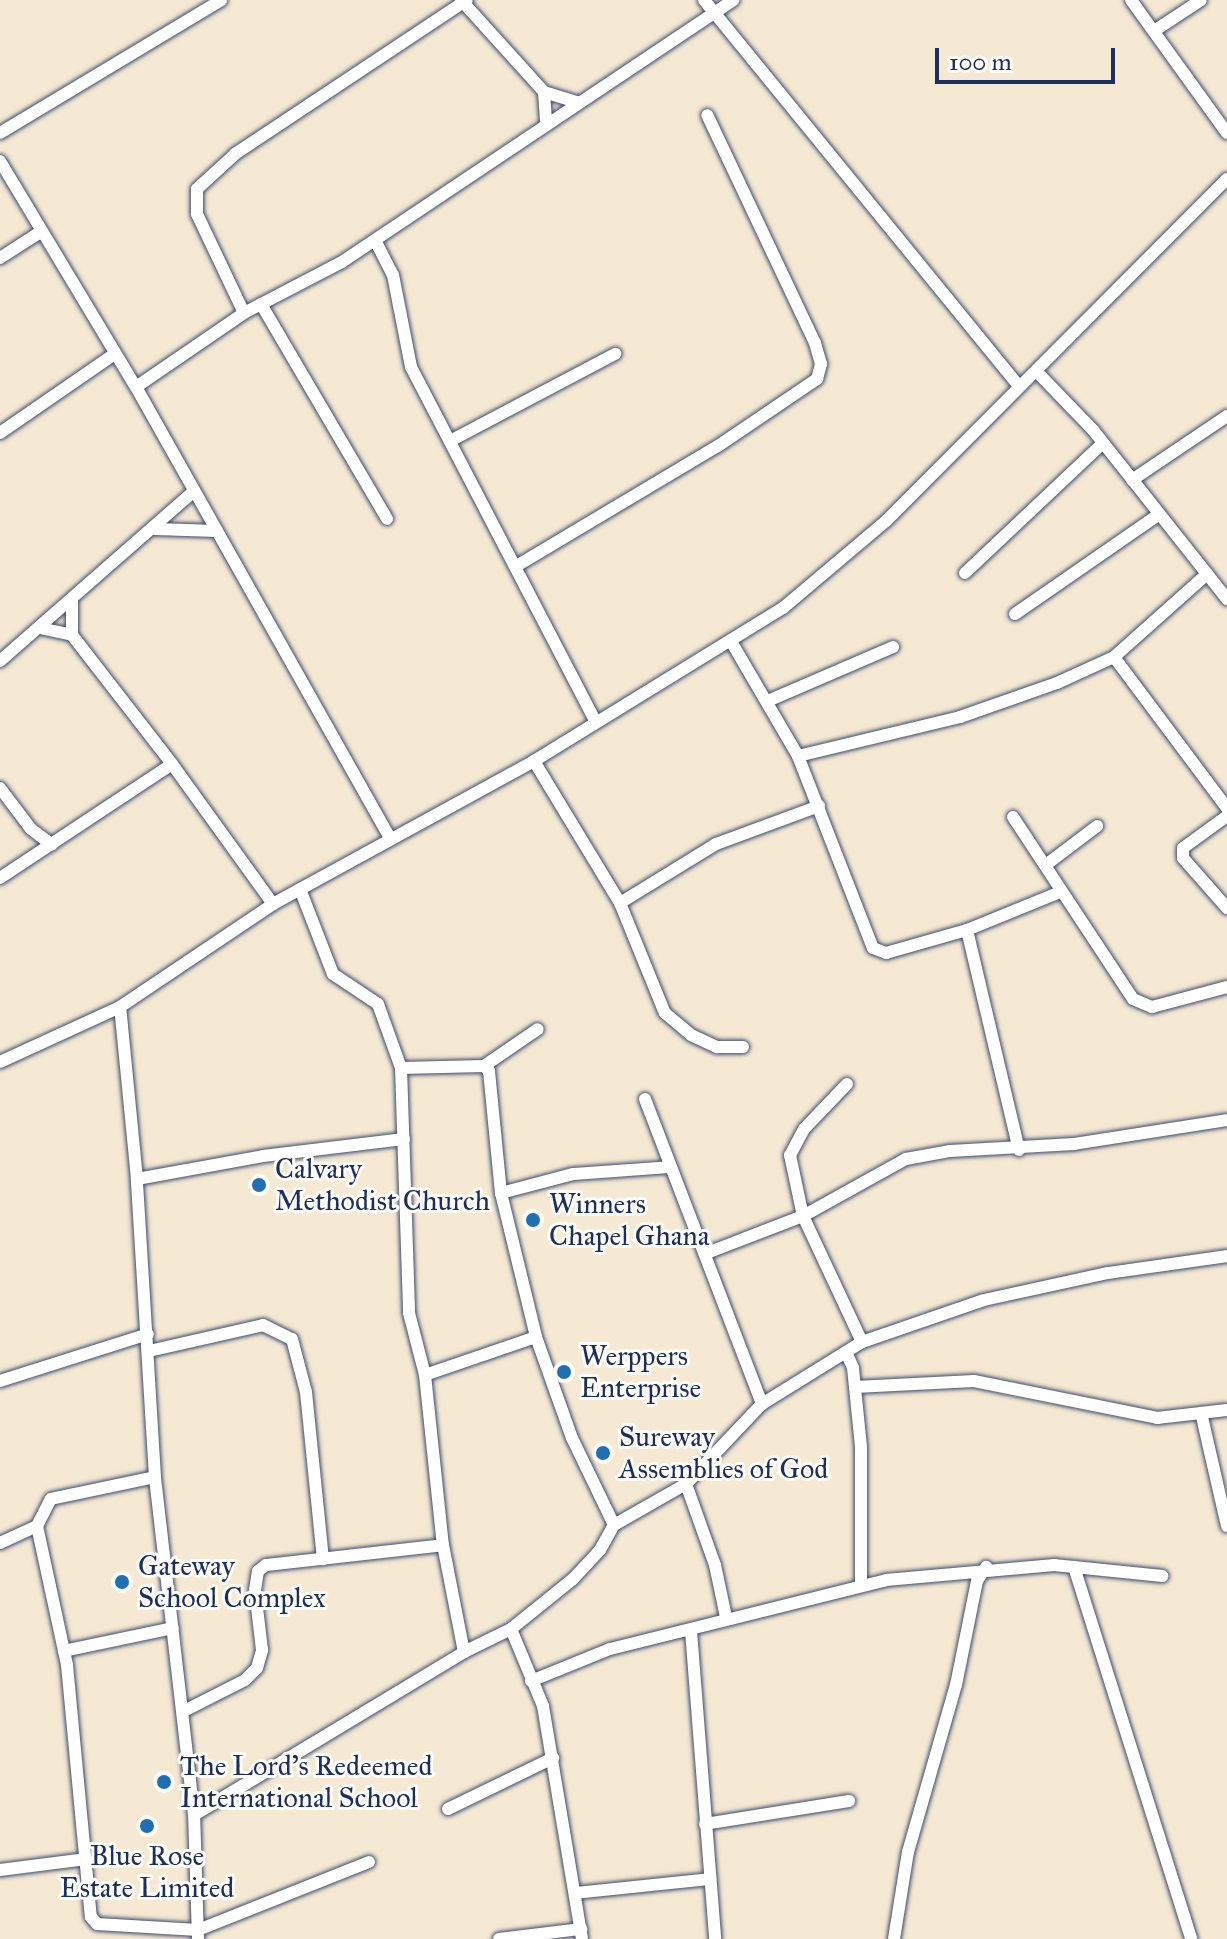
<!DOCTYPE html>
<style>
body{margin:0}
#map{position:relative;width:1227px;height:1939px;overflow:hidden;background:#f5e9d3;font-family:"IM FELL Great Primer",serif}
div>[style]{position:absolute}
.roads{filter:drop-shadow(0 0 2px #3c4b70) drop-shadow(0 0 2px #3c4b70)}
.minor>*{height:12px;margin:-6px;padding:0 6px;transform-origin:6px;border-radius:6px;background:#fff}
.dots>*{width:22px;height:22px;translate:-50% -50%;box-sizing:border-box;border:4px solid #fdfcf7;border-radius:50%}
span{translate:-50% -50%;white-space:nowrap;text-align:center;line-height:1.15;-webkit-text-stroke:6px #fdfcf7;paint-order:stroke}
.poi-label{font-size:28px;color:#1b2f5e}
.left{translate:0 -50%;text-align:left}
.scale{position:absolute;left:935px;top:48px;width:180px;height:36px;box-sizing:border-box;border:4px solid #1b2f5e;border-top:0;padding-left:10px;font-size:24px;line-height:28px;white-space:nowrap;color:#1b2f5e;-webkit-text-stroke:6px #fdfcf7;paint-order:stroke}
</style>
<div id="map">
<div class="roads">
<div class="minor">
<div style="left:461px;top:0;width:124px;rotate:47.9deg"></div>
<div style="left:544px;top:92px;width:31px;rotate:86deg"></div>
<div style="left:704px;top:0;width:497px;rotate:50.8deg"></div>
<div style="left:1131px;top:0;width:164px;rotate:54.2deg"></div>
<div style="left:1154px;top:31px;width:56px;rotate:-33.4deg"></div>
<div style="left:544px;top:92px;width:34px;rotate:17deg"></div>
<div style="left:0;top:133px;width:258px;rotate:-31deg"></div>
<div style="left:0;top:161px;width:264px;rotate:59deg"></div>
<div style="left:136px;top:387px;width:518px;rotate:60.61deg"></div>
<div style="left:375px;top:240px;width:39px;rotate:63deg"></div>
<div style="left:393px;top:275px;width:94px;rotate:78.9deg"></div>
<div style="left:411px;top:367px;width:400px;rotate:62.5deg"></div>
<div style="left:0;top:258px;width:46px;rotate:-32.7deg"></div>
<div style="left:261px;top:304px;width:249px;rotate:59.6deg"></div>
<div style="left:244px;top:313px;width:110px;rotate:-115.4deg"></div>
<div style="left:197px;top:214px;width:25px;rotate:-90deg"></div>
<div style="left:197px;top:189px;width:52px;rotate:-42.6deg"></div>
<div style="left:235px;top:154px;width:278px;rotate:-33.6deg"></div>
<div style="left:1037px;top:372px;width:81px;rotate:46deg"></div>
<div style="left:1093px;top:430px;width:216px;rotate:51.6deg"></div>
<div style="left:136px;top:387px;width:131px;rotate:-34.4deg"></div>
<div style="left:244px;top:313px;width:110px;rotate:-27.5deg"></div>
<div style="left:342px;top:262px;width:471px;rotate:-33.8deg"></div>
<div style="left:0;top:433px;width:137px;rotate:-34.6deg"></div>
<div style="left:450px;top:441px;width:187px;rotate:-27.8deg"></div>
<div style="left:1132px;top:480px;width:115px;rotate:-34deg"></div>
<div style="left:155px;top:529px;width:62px;rotate:1.8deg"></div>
<div style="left:518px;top:565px;width:233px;rotate:-30.8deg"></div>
<div style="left:718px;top:446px;width:120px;rotate:-34.1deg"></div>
<div style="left:817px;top:379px;width:16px;rotate:-75deg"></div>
<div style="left:821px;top:364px;width:22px;rotate:-106deg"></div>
<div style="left:815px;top:343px;width:252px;rotate:-115.3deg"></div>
<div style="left:965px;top:573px;width:187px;rotate:-43.3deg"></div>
<div style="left:72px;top:599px;width:36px;rotate:90deg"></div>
<div style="left:72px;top:635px;width:163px;rotate:52.2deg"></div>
<div style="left:1015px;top:614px;width:174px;rotate:-34.7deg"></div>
<div style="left:40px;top:628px;width:33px;rotate:12deg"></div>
<div style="left:732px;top:643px;width:131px;rotate:59.7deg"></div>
<div style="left:798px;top:756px;width:206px;rotate:68.7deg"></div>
<div style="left:873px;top:948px;width:14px;rotate:21deg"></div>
<div style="left:886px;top:953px;width:84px;rotate:-15.9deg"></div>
<div style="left:967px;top:930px;width:100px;rotate:-22.2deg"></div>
<div style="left:1114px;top:657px;width:189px;rotate:53.2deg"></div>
<div style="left:0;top:661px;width:258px;rotate:-41.2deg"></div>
<div style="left:770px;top:700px;width:134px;rotate:-23.3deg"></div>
<div style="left:798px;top:756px;width:167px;rotate:-13.5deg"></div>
<div style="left:960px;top:717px;width:103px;rotate:-19.3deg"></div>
<div style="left:1057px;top:683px;width:63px;rotate:-24.5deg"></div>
<div style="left:1114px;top:657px;width:125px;rotate:-41.7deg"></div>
<div style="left:534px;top:761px;width:166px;rotate:58.8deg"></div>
<div style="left:620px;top:903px;width:119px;rotate:67.8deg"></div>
<div style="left:665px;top:1013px;width:34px;rotate:40deg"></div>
<div style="left:691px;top:1035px;width:29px;rotate:25deg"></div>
<div style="left:717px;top:1047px;width:26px"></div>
<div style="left:0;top:788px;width:51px;rotate:52.9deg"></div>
<div style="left:31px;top:829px;width:26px;rotate:37deg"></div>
<div style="left:1227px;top:816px;width:54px;rotate:144deg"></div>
<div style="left:1183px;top:848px;width:10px;rotate:90deg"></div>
<div style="left:1183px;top:858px;width:67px;rotate:48.7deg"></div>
<div style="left:1013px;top:817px;width:218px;rotate:56.6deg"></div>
<div style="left:1133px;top:999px;width:21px;rotate:23deg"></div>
<div style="left:1152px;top:1007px;width:78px;rotate:-14.9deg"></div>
<div style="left:1047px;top:864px;width:63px;rotate:-37.2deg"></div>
<div style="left:0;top:878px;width:206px;rotate:-33.5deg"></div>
<div style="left:172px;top:764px;width:173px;rotate:54.2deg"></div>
<div style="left:300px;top:889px;width:91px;rotate:68.8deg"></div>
<div style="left:333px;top:974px;width:54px;rotate:33.7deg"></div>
<div style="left:378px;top:1004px;width:68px;rotate:70.2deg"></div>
<div style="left:401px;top:1068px;width:245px;rotate:88.1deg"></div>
<div style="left:409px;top:1313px;width:64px;rotate:75.5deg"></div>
<div style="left:425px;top:1375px;width:171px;rotate:84deg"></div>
<div style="left:443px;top:1545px;width:109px;rotate:78.9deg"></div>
<div style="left:620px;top:903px;width:113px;rotate:-31.6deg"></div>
<div style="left:716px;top:844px;width:110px;rotate:-20.3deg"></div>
<div style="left:967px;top:930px;width:226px;rotate:76.7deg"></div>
<div style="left:0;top:1062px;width:132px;rotate:-24.6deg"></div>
<div style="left:484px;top:1066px;width:65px;rotate:-34.4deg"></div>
<div style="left:401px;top:1068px;width:83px;rotate:-1.4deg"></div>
<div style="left:484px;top:1066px;width:7px;rotate:45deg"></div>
<div style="left:489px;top:1071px;width:123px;rotate:84.4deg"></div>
<div style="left:501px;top:1193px;width:148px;rotate:76.3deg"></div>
<div style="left:536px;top:1337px;width:107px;rotate:70.4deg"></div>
<div style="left:572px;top:1438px;width:97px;rotate:64.2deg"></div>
<div style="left:847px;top:1084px;width:62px;rotate:133.7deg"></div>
<div style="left:804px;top:1129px;width:30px;rotate:118deg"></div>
<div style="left:790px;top:1155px;width:62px;rotate:78deg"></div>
<div style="left:803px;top:1216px;width:139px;rotate:64.9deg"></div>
<div style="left:645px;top:1099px;width:327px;rotate:69deg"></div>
<div style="left:137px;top:1179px;width:128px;rotate:-10.3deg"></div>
<div style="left:263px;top:1156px;width:142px;rotate:-6.9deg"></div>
<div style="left:501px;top:1193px;width:74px;rotate:-14.8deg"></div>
<div style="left:573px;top:1174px;width:97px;rotate:-4.1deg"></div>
<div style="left:707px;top:1253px;width:103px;rotate:-21.1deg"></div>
<div style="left:803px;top:1216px;width:118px;rotate:-29deg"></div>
<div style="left:906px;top:1159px;width:45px;rotate:-10.3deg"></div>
<div style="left:950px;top:1151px;width:124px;rotate:-3.2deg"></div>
<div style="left:1074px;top:1144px;width:155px;rotate:-8.9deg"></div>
<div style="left:149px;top:1351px;width:117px;rotate:-12.8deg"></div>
<div style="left:263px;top:1325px;width:32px;rotate:26deg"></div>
<div style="left:292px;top:1339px;width:55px;rotate:75.2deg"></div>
<div style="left:306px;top:1392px;width:168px;rotate:84.2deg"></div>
<div style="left:846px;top:1352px;width:17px;rotate:66deg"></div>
<div style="left:853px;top:1368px;width:79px;rotate:84.2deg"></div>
<div style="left:861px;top:1447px;width:138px;rotate:90deg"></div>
<div style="left:425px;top:1375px;width:117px;rotate:-18.9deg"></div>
<div style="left:0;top:1381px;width:155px;rotate:-17.6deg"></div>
<div style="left:855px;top:1387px;width:119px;rotate:-2.9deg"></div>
<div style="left:974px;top:1381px;width:187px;rotate:11.4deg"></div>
<div style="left:1157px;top:1418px;width:70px;rotate:-6.5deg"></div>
<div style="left:1202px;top:1417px;width:112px;rotate:77.1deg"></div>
<div style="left:686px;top:1484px;width:86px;rotate:70.3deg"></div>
<div style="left:715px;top:1565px;width:53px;rotate:78.1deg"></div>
<div style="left:37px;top:1526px;width:142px;rotate:77.8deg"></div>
<div style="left:67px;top:1665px;width:253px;rotate:84.6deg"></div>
<div style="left:91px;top:1917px;width:9px;rotate:49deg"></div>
<div style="left:97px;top:1924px;width:101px;rotate:3.4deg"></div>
<div style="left:198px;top:1930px;width:184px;rotate:-21.7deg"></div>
<div style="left:0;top:1543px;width:41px;rotate:-24.7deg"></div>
<div style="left:37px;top:1526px;width:30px;rotate:-63deg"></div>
<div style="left:51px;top:1499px;width:106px;rotate:-11.9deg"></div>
<div style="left:1074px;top:1567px;width:390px;rotate:72.5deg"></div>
<div style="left:511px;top:1629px;width:83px;rotate:67.4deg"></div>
<div style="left:543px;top:1706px;width:236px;rotate:80.5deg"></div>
<div style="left:691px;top:1631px;width:309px;rotate:85.5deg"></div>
<div style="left:64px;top:1651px;width:111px;rotate:-11.9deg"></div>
<div style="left:531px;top:1681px;width:85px;rotate:-22.1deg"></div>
<div style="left:610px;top:1649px;width:284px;rotate:-14deg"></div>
<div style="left:886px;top:1580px;width:169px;rotate:-5.1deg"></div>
<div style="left:1054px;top:1565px;width:109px;rotate:5.8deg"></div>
<div style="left:184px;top:1711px;width:68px;rotate:-26.9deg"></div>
<div style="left:245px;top:1680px;width:17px;rotate:-45deg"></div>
<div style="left:257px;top:1668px;width:19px;rotate:-74deg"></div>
<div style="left:262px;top:1650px;width:60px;rotate:-96.7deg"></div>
<div style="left:255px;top:1590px;width:19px;rotate:-81deg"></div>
<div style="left:258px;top:1571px;width:10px;rotate:-37deg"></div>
<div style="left:266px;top:1565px;width:178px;rotate:-6.4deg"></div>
<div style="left:448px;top:1809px;width:117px;rotate:-25.9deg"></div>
<div style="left:194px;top:1815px;width:315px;rotate:-31.1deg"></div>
<div style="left:464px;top:1652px;width:52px;rotate:-26.1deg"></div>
<div style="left:511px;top:1629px;width:80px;rotate:-38.9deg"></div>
<div style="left:573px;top:1579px;width:40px;rotate:-47deg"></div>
<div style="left:600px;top:1550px;width:29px;rotate:-61deg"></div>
<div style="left:614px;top:1525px;width:83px;rotate:-29.7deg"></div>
<div style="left:686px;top:1484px;width:110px;rotate:-46.5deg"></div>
<div style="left:762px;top:1404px;width:118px;rotate:-31.8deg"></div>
<div style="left:862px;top:1342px;width:129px;rotate:-19deg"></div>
<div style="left:984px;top:1300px;width:127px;rotate:-12.3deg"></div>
<div style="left:1108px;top:1273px;width:120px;rotate:-8.1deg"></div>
<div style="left:705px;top:1824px;width:146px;rotate:-9.1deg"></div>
<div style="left:0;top:1870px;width:87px;rotate:-7.3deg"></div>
<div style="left:575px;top:1893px;width:136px;rotate:-5.9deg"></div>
<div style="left:198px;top:1939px;width:124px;rotate:-91.8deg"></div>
<div style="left:194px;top:1815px;width:340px;rotate:-96.6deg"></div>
<div style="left:155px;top:1477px;width:299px;rotate:-93.5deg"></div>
<div style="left:137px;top:1179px;width:173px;rotate:-95.6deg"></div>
<div style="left:120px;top:1007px;width:184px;rotate:-33.9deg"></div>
<div style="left:273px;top:904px;width:298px;rotate:-28.7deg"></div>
<div style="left:534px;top:761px;width:292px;rotate:-31.6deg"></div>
<div style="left:783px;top:608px;width:135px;rotate:-40.2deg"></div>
<div style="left:886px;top:521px;width:483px;rotate:-45.1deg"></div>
<div style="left:499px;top:1939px;width:83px;rotate:-7deg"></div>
<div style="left:894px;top:1939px;width:88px;rotate:-80.9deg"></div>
<div style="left:908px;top:1852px;width:174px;rotate:-74deg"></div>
<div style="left:956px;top:1685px;width:106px;rotate:-78.6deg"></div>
<div style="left:977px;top:1581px;width:17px;rotate:-57deg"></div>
</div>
</div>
<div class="dots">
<div style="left:259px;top:1185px;background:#1f6fb2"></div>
<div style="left:533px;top:1220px;background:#1f6fb2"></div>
<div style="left:564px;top:1372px;background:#1f6fb2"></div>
<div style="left:603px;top:1453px;background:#1f6fb2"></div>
<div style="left:122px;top:1582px;background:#1f6fb2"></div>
<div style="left:164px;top:1782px;background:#1f6fb2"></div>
<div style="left:147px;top:1826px;background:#1f6fb2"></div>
</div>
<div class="poi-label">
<span class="left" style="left:275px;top:1185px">Calvary<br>Methodist Church</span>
<span class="left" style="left:549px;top:1220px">Winners<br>Chapel Ghana</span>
<span class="left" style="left:580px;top:1372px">Werppers<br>Enterprise</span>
<span class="left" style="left:619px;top:1453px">Sureway<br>Assemblies of God</span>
<span class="left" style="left:138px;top:1582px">Gateway<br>School Complex</span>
<span class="left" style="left:180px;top:1782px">The Lord's Redeemed<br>International School</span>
<span style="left:147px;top:1872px">Blue Rose<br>Estate Limited</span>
</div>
<div class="scale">100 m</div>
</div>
